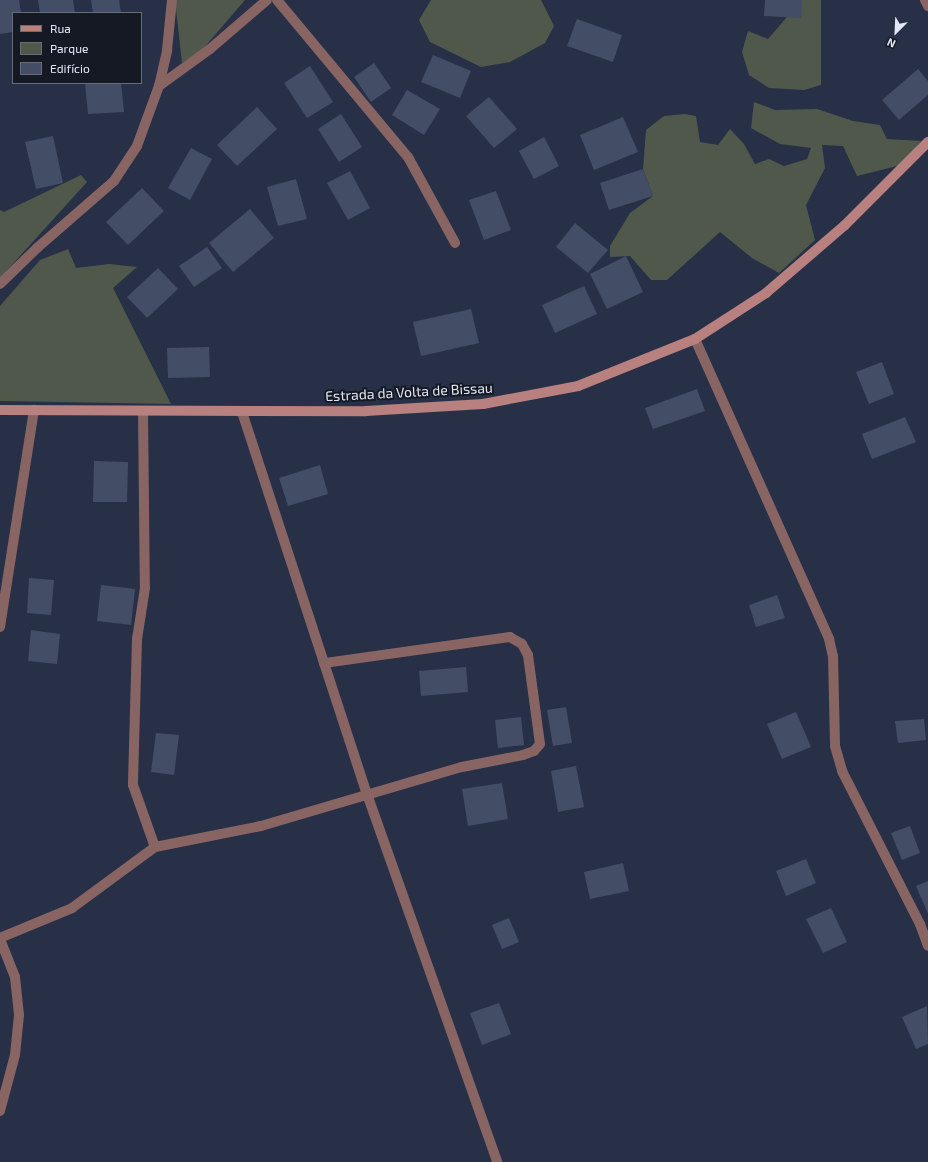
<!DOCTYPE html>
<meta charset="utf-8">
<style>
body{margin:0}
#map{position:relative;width:928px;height:1162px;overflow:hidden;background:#273047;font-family:"Exo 2",sans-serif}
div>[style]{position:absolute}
.green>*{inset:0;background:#4f584a}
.building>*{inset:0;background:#434d66}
.minor>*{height:10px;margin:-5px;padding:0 5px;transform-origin:5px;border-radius:5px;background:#886463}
.tertiary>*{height:10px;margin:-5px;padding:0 5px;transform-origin:5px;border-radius:5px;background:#886463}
.secondary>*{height:10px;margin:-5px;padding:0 5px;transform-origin:5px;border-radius:5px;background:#b8807e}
span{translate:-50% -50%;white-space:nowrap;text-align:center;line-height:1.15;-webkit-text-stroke:4px #141923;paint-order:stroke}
.street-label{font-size:14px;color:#e2e8f8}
.legend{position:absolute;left:12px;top:12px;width:130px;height:72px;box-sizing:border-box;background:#141923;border:1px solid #666c78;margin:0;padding:5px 7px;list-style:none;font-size:12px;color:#e2e8f8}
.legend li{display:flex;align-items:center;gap:8px;height:20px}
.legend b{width:20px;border:1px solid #666c78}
.north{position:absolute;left:876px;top:12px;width:40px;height:40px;-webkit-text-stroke:3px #141923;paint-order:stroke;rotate:204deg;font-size:11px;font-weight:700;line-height:16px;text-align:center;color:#e2e8f8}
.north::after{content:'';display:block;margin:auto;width:14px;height:18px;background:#e2e8f8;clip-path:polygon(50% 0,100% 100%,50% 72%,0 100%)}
</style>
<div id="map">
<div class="green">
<div style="clip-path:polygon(175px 0,245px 0,202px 50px,182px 63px)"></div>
<div style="clip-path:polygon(431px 0,541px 0,554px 26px,545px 43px,510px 62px,481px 67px,430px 42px,419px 20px)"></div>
<div style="clip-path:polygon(796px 0,821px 0,821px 85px,804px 90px,769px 88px,749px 75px,742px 52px,748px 31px,768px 39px,787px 17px)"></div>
<div style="clip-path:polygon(754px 102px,775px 110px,817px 109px,853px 121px,880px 125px,887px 139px,921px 141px,901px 165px,857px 176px,843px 146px,822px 145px,825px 168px,806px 205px,815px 240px,779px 273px,752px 258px,720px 232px,667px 280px,651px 280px,630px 256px,610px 257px,610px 246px,630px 213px,653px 196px,643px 169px,646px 130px,664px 116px,685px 114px,696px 116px,700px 142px,718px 145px,730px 129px,744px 144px,755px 164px,769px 159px,784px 166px,807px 159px,811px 148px,780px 144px,751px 128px)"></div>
<div style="clip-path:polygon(81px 175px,87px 182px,0 278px,0 210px,4px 212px)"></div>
<div style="clip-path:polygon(68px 249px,76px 268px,109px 264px,137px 267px,113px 288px,171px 404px,0 401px,0 306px,40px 260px)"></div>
</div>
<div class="building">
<div style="clip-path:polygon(0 0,19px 0,21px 13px,13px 13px,13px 32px,0 34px)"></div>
<div style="clip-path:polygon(38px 0,73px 0,75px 13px,40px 13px)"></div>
<div style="clip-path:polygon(91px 0,119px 0,121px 13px,93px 13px)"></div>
<div style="clip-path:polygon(765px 0,802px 0,801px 18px,764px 16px)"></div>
<div style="clip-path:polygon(577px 19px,622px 35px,613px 62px,567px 46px)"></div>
<div style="clip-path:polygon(433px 55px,471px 71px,460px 98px,421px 82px)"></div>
<div style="clip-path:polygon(374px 63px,391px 88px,371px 102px,354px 77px)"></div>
<div style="clip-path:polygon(310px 66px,333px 102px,307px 118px,284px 83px)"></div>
<div style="clip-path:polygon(918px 69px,928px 81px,928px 95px,899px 120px,882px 100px)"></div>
<div style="clip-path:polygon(85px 83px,121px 83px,124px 112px,88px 114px)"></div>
<div style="clip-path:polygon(407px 90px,440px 109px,424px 135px,392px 115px)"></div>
<div style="clip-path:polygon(489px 97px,517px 129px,494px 148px,466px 116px)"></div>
<div style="clip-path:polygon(257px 107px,277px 129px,237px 166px,217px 145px)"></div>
<div style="clip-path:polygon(341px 114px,362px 147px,339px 162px,318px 129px)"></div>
<div style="clip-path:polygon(623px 117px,638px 152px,594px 170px,580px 135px)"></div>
<div style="clip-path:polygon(53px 136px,63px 183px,36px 189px,25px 142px)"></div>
<div style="clip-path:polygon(544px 137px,559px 166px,534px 179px,519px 151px)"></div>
<div style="clip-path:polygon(191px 148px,212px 159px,190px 200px,168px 188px)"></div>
<div style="clip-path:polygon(643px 169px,653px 196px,609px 210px,600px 183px)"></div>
<div style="clip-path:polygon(350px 171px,370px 208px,348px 220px,327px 183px)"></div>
<div style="clip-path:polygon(296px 179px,307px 219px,278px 226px,267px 187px)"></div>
<div style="clip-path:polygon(142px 188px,164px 211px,128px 245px,106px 222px)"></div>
<div style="clip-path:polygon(496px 191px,511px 230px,484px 240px,469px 200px)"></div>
<div style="clip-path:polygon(250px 209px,274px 238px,233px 272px,209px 243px)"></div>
<div style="clip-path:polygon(575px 223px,608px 250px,588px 273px,556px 247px)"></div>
<div style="clip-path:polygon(207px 247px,222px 268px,194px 287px,179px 266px)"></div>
<div style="clip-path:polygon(626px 256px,643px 292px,607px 309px,590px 274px)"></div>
<div style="clip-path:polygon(158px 268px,178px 289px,147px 318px,127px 297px)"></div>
<div style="clip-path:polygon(584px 286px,597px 314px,555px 333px,542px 305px)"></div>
<div style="clip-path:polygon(471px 309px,479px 343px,421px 356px,413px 322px)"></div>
<div style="clip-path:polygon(209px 347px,210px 377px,168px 378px,167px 348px)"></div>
<div style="clip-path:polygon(882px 362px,894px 394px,869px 404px,856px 372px)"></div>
<div style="clip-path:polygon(697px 389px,705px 411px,653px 429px,645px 408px)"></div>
<div style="clip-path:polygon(905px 417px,916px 442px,872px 459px,862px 434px)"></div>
<div style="clip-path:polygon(94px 461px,128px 462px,127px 502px,93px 502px)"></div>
<div style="clip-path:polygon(320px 465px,328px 494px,288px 506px,279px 478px)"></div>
<div style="clip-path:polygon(29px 578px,54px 580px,51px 615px,27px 613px)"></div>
<div style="clip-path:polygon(101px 585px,135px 589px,131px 625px,97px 621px)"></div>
<div style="clip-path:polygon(777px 595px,785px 618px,756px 627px,749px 605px)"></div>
<div style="clip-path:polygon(31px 630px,60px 634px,57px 664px,28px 661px)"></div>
<div style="clip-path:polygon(466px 667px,468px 692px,421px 696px,419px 671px)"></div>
<div style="clip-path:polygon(566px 707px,572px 743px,553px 746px,547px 710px)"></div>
<div style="clip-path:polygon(796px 712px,811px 747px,782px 759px,767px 724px)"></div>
<div style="clip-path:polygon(521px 717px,524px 745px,498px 748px,495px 720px)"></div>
<div style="clip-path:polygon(924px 719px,926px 740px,898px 743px,895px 721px)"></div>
<div style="clip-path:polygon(156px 733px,179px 735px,174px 775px,151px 772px)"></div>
<div style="clip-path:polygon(576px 766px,584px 807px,558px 812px,551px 771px)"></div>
<div style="clip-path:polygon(502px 783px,508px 819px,468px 826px,462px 789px)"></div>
<div style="clip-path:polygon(910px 826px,920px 853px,902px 860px,891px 833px)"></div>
<div style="clip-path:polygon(806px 859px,816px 883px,786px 896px,776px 871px)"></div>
<div style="clip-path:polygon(623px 863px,629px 891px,590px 899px,584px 872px)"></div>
<div style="clip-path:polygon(928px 881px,928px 914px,916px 886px)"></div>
<div style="clip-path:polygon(831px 908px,847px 942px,823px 953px,806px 919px)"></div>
<div style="clip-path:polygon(509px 918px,519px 942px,502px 949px,492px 925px)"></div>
<div style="clip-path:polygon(499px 1003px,511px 1034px,482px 1045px,470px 1013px)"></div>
<div style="clip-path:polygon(927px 1006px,928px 1044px,916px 1049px,902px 1017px)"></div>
</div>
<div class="minor">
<div style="left:277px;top:0;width:204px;rotate:50.2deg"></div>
<div style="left:408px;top:157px;width:98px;rotate:61.3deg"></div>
<div style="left:925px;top:0;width:7px;rotate:63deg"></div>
<div style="left:159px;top:86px;width:63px;rotate:-36deg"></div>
<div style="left:210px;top:49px;width:75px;rotate:-40.7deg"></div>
<div style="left:695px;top:339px;width:329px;rotate:65.9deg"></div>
<div style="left:829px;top:639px;width:17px;rotate:77deg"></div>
<div style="left:833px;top:656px;width:90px;rotate:88.7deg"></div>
<div style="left:835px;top:746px;width:26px;rotate:74deg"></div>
<div style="left:842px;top:771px;width:172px;rotate:63deg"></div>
<div style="left:920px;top:924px;width:23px;rotate:70deg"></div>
<div style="left:143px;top:411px;width:177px;rotate:89.4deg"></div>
<div style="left:145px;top:588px;width:52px;rotate:98.9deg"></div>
<div style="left:137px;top:639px;width:146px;rotate:91.6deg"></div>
<div style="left:133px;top:785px;width:66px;rotate:70.5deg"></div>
<div style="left:242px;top:412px;width:402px;rotate:71.9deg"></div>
<div style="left:367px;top:794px;width:390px;rotate:70.5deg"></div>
<div style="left:0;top:627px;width:220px;rotate:-81.1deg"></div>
<div style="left:0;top:938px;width:78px;rotate:-22.6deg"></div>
<div style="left:72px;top:908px;width:103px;rotate:-36.3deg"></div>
<div style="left:155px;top:847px;width:108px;rotate:-11.2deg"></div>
<div style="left:261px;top:826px;width:209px;rotate:-16.4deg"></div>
<div style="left:462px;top:767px;width:62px;rotate:-11.1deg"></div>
<div style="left:523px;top:755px;width:12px;rotate:-20deg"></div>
<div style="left:534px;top:751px;width:9px;rotate:-49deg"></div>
<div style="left:540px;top:744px;width:90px;rotate:-97.7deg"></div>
<div style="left:528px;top:655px;width:13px;rotate:-119deg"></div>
<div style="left:522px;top:644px;width:14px;rotate:-150deg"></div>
<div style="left:510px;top:637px;width:188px;rotate:172deg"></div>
<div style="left:0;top:939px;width:41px;rotate:68.5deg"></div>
<div style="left:15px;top:977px;width:38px;rotate:84deg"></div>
<div style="left:19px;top:1015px;width:40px;rotate:95.7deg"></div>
<div style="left:15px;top:1055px;width:58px;rotate:105deg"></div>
</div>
<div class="tertiary">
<div style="left:0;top:284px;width:52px;rotate:-44.2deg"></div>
<div style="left:37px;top:248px;width:102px;rotate:-41deg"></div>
<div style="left:114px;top:181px;width:42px;rotate:-56.7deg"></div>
<div style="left:137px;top:146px;width:64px;rotate:-69.9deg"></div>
<div style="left:159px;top:86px;width:37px;rotate:-77deg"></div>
<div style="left:167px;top:50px;width:50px;rotate:-84.3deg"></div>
</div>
<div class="secondary">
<div style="left:0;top:410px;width:366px;rotate:0.2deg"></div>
<div style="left:366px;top:411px;width:117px;rotate:-3.4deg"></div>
<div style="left:483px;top:404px;width:97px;rotate:-10.7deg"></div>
<div style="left:578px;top:386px;width:126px;rotate:-21.9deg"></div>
<div style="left:695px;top:339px;width:85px;rotate:-32.9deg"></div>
<div style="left:766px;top:293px;width:103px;rotate:-40.7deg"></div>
<div style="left:844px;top:226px;width:119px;rotate:-45deg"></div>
</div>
<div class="street-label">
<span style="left:409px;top:392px;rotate:-3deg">Estrada da Volta de Bissau</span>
</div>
<ul class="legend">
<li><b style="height:5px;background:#b8807e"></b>Rua</li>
<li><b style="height:11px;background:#4f584a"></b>Parque</li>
<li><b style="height:11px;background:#434d66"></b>Edifício</li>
</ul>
<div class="north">N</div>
</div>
